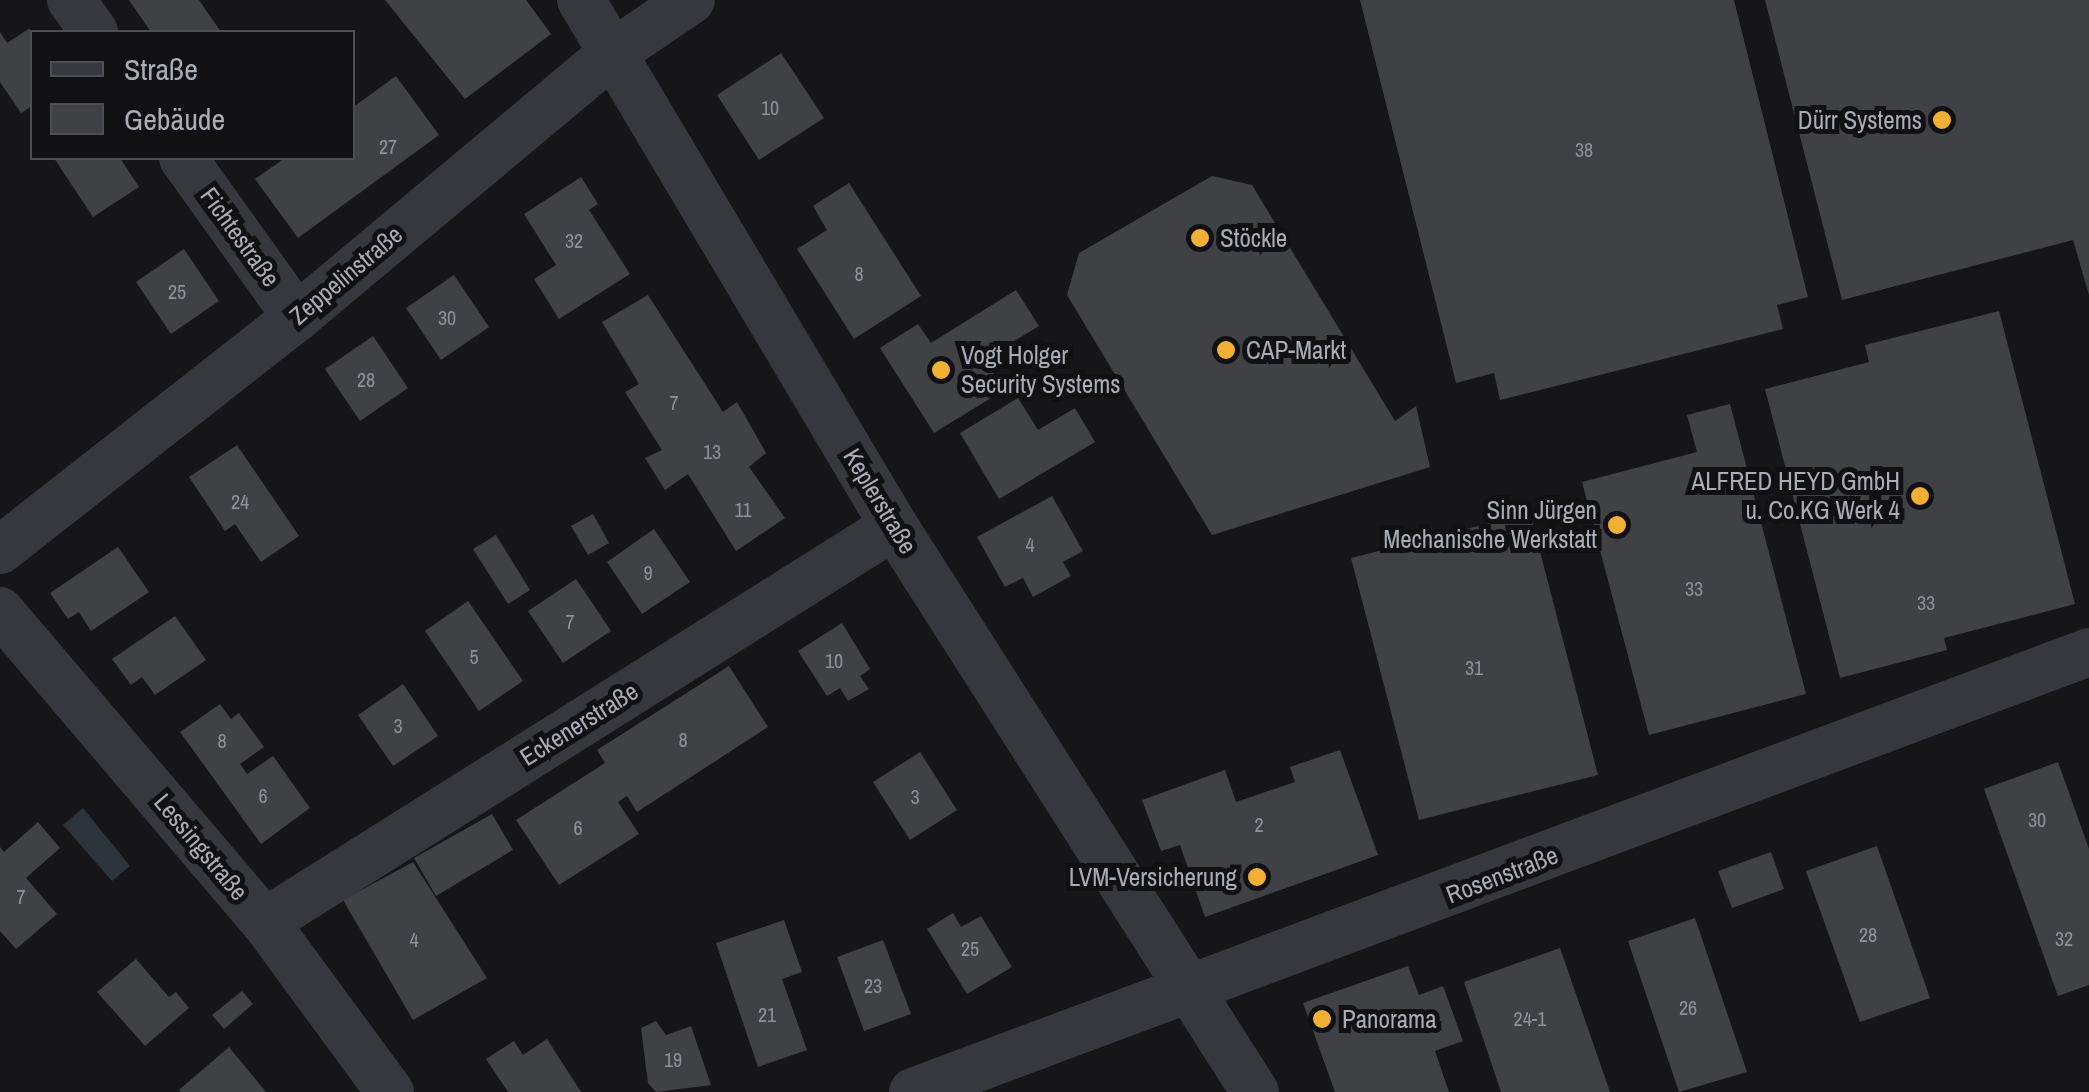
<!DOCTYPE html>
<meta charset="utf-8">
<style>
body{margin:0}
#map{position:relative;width:2089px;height:1092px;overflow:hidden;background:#161618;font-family:"Archivo Narrow",sans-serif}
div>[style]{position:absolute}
.water>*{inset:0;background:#2c353c}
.building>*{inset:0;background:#404145}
.street>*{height:48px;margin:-24px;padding:0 24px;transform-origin:24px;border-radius:24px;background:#37383d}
.dots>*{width:28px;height:28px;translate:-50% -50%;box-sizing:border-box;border:5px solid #111113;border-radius:50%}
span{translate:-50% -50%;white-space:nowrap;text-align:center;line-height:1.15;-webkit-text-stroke:10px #111113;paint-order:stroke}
.number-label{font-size:20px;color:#8e929b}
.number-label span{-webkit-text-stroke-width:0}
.poi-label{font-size:25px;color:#a8adb8}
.right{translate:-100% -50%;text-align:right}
.left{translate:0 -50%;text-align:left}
.street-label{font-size:25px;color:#a8adb8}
.legend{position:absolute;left:30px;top:30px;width:325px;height:130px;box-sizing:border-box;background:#111113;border:2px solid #4d4f55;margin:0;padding:12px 18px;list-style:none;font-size:30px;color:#a8adb8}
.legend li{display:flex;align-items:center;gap:20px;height:50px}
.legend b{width:50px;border:2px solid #4d4f55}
</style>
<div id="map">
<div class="water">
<div style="clip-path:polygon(83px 808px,130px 866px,112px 881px,63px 825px)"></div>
</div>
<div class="building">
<div style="clip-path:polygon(129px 0,199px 0,221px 32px,151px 32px)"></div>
<div style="clip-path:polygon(385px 0,526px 0,551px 34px,465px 99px)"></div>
<div style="clip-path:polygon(1360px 0,1734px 0,1808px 297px,1777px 305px,1783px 329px,1500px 400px,1494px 373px,1456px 383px)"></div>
<div style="clip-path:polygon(1765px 0,2089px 0,2089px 295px,2073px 240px,1842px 300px)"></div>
<div style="clip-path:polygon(30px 28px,32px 106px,21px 113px,0 82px,0 32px,7px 43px)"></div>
<div style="clip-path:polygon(781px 53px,824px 118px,759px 160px,717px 95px)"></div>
<div style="clip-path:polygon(396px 76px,439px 135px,298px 238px,255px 179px,285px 158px,352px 158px,352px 108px)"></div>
<div style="clip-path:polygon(54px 158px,120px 158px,139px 187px,93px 217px)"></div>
<div style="clip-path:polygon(1212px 176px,1252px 185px,1395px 421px,1416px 406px,1430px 467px,1212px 535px,1067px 295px,1079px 253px)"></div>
<div style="clip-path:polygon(581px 177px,598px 204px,589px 210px,630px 274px,559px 319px,534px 279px,556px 265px,524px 214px)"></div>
<div style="clip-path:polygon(849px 183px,921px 296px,854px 339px,797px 249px,827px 230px,813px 206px)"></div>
<div style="clip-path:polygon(184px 249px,219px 301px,171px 334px,136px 282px)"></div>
<div style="clip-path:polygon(454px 275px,489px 327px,441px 360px,406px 308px)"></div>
<div style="clip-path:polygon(1016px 290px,1039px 326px,985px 359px,1004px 390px,934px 433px,880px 348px,918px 324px,931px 343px)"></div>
<div style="clip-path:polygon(648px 295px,723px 412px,737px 402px,766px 453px,749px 467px,785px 518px,736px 551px,688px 474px,665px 490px,645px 458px,662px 450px,625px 392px,639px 384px,602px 322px)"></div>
<div style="clip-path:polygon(1999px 311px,2075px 604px,1944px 638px,1947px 650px,1840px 678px,1765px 389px,1869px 362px,1865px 345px)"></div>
<div style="clip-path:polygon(373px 336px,408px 388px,360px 421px,325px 369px)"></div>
<div style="clip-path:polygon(1018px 398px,1038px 430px,1075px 408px,1095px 442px,999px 499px,960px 433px)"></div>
<div style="clip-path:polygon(1730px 404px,1806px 694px,1649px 735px,1582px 482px,1697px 452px,1687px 415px)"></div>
<div style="clip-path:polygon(237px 445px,299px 536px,261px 562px,235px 524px,225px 531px,189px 477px)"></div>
<div style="clip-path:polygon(1052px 496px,1083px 551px,1063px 562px,1071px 576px,1033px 597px,1023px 578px,1005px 587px,977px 537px)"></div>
<div style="clip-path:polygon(1530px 513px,1598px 775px,1419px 820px,1351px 558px)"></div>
<div style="clip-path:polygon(593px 514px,609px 543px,588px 555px,571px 526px)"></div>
<div style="clip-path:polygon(654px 529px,690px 582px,642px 614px,607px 562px)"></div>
<div style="clip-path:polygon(496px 535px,530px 590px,508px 604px,473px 549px)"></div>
<div style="clip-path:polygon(118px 547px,149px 592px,91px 631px,79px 612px,68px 619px,50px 593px)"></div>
<div style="clip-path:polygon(576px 579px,611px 631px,563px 663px,528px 611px)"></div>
<div style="clip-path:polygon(468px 601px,523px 681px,479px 711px,425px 631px)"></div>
<div style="clip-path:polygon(175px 616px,206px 660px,155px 695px,142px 677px,131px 685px,112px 659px)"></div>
<div style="clip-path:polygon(842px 623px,870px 669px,860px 676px,869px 689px,848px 701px,840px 688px,827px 696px,798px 651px)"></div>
<div style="clip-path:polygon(729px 666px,768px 727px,637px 812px,627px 796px,618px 802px,639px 834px,559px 885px,516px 820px,605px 763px,597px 750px)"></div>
<div style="clip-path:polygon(403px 684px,438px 736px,393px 766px,358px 715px)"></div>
<div style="clip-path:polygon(220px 704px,231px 719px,239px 713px,264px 747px,240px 764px,247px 774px,273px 756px,310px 808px,261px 844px,180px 732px)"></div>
<div style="clip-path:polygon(1340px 750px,1378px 855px,1205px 917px,1180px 845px,1161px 851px,1142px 800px,1225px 770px,1236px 802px,1295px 782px,1290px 767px)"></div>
<div style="clip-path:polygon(920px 752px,957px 810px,910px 840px,873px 782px)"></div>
<div style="clip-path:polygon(2058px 762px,2089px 849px,2089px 985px,2058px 996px,1984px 789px)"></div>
<div style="clip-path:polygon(492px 814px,513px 850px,436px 896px,414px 858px)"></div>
<div style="clip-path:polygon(38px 822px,60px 848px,26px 878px,57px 914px,16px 949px,0 931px,0 847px,4px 852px)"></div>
<div style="clip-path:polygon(1877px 846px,1930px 998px,1860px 1022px,1806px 871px)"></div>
<div style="clip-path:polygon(1771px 852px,1784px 889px,1732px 908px,1718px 871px)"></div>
<div style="clip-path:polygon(413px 862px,487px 978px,413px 1020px,343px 900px)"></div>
<div style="clip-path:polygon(953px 913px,961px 927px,981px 916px,1012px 967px,967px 994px,927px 929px)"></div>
<div style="clip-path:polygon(1695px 918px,1747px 1072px,1679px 1092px,1628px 941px)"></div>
<div style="clip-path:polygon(784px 920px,802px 972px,782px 979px,807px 1050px,758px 1067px,716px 943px)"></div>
<div style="clip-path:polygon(883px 940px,911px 1014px,864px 1031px,837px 957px)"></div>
<div style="clip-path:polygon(1560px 948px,1610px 1092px,1501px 1092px,1464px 982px)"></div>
<div style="clip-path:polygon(136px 959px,169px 997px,176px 992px,189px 1008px,145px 1046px,97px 992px)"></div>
<div style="clip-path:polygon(1408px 966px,1419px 995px,1443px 986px,1463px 1041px,1435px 1051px,1449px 1092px,1335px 1092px,1303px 1003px)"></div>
<div style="clip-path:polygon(242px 991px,253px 1004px,224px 1029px,212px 1015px)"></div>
<div style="clip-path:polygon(656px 1021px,666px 1035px,691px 1026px,711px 1085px,656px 1092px,648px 1083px,641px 1028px)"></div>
<div style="clip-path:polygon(547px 1039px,581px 1092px,508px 1092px,486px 1059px,514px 1041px,523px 1055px)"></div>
<div style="clip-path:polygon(229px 1047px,266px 1092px,181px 1092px,179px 1090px)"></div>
</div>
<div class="street">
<div style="left:71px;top:0;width:39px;rotate:54deg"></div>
<div style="left:581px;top:0;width:612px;rotate:59.24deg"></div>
<div style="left:894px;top:526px;width:671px;rotate:57.47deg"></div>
<div style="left:183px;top:158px;width:196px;rotate:54.4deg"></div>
<div style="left:0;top:550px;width:377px;rotate:-38.1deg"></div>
<div style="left:297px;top:317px;width:412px;rotate:-39.9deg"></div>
<div style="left:613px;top:53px;width:94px;rotate:-34.2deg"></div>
<div style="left:0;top:611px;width:409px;rotate:49.6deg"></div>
<div style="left:265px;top:922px;width:211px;rotate:53.7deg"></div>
<div style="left:265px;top:922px;width:743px;rotate:-32.19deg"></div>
<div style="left:913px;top:1092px;width:1256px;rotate:-20.51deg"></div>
</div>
<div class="dots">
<div style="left:1942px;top:120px;background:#f2b134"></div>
<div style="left:1200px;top:238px;background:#f2b134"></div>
<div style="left:1226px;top:350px;background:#f2b134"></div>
<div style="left:941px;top:370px;background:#f2b134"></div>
<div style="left:1920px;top:496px;background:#f2b134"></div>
<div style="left:1617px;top:525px;background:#f2b134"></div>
<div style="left:1257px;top:877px;background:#f2b134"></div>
<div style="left:1322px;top:1019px;background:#f2b134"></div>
</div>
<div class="number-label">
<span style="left:770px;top:107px">10</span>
<span style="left:388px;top:146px">27</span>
<span style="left:1584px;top:149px">38</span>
<span style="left:574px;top:240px">32</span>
<span style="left:859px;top:273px">8</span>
<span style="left:177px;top:291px">25</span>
<span style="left:447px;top:317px">30</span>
<span style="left:366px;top:379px">28</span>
<span style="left:674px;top:402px">7</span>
<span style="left:712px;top:451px">13</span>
<span style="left:240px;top:501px">24</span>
<span style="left:743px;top:509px">11</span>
<span style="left:1030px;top:544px">4</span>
<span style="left:648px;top:572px">9</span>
<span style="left:1694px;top:588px">33</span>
<span style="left:1926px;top:602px">33</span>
<span style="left:570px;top:621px">7</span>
<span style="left:474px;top:656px">5</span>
<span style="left:834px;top:660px">10</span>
<span style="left:1474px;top:667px">31</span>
<span style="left:398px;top:725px">3</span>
<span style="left:683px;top:739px">8</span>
<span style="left:222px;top:740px">8</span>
<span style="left:263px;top:795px">6</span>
<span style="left:915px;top:796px">3</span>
<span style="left:2037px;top:819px">30</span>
<span style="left:1259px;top:824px">2</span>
<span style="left:578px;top:827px">6</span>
<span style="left:21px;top:896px">7</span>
<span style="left:1868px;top:934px">28</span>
<span style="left:2064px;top:938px">32</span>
<span style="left:414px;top:939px">4</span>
<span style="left:970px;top:948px">25</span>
<span style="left:873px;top:985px">23</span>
<span style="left:1688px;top:1007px">26</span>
<span style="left:767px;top:1014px">21</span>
<span style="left:1530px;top:1018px">24-1</span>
<span style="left:673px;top:1059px">19</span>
</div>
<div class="poi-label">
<span class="right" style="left:1922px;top:120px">Dürr Systems</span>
<span class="left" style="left:1220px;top:238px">Stöckle</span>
<span class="left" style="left:1246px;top:350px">CAP-Markt</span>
<span class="left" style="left:961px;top:370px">Vogt Holger<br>Security Systems</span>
<span class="right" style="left:1900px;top:496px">ALFRED HEYD GmbH<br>u. Co.KG Werk 4</span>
<span class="right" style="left:1597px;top:525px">Sinn Jürgen<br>Mechanische Werkstatt</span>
<span class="right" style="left:1237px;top:877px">LVM-Versicherung</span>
<span class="left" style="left:1342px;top:1019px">Panorama</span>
</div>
<div class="street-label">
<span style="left:240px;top:237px;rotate:54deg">Fichtestraße</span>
<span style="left:346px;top:275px;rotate:-40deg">Zeppelinstraße</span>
<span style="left:880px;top:501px;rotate:59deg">Keplerstraße</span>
<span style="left:579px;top:724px;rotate:-32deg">Eckenerstraße</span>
<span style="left:201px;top:847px;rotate:50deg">Lessingstraße</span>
<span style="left:1502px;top:875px;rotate:-21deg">Rosenstraße</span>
</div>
<ul class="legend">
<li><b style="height:12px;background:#37383d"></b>Straße</li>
<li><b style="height:28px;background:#404145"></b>Gebäude</li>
</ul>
</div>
